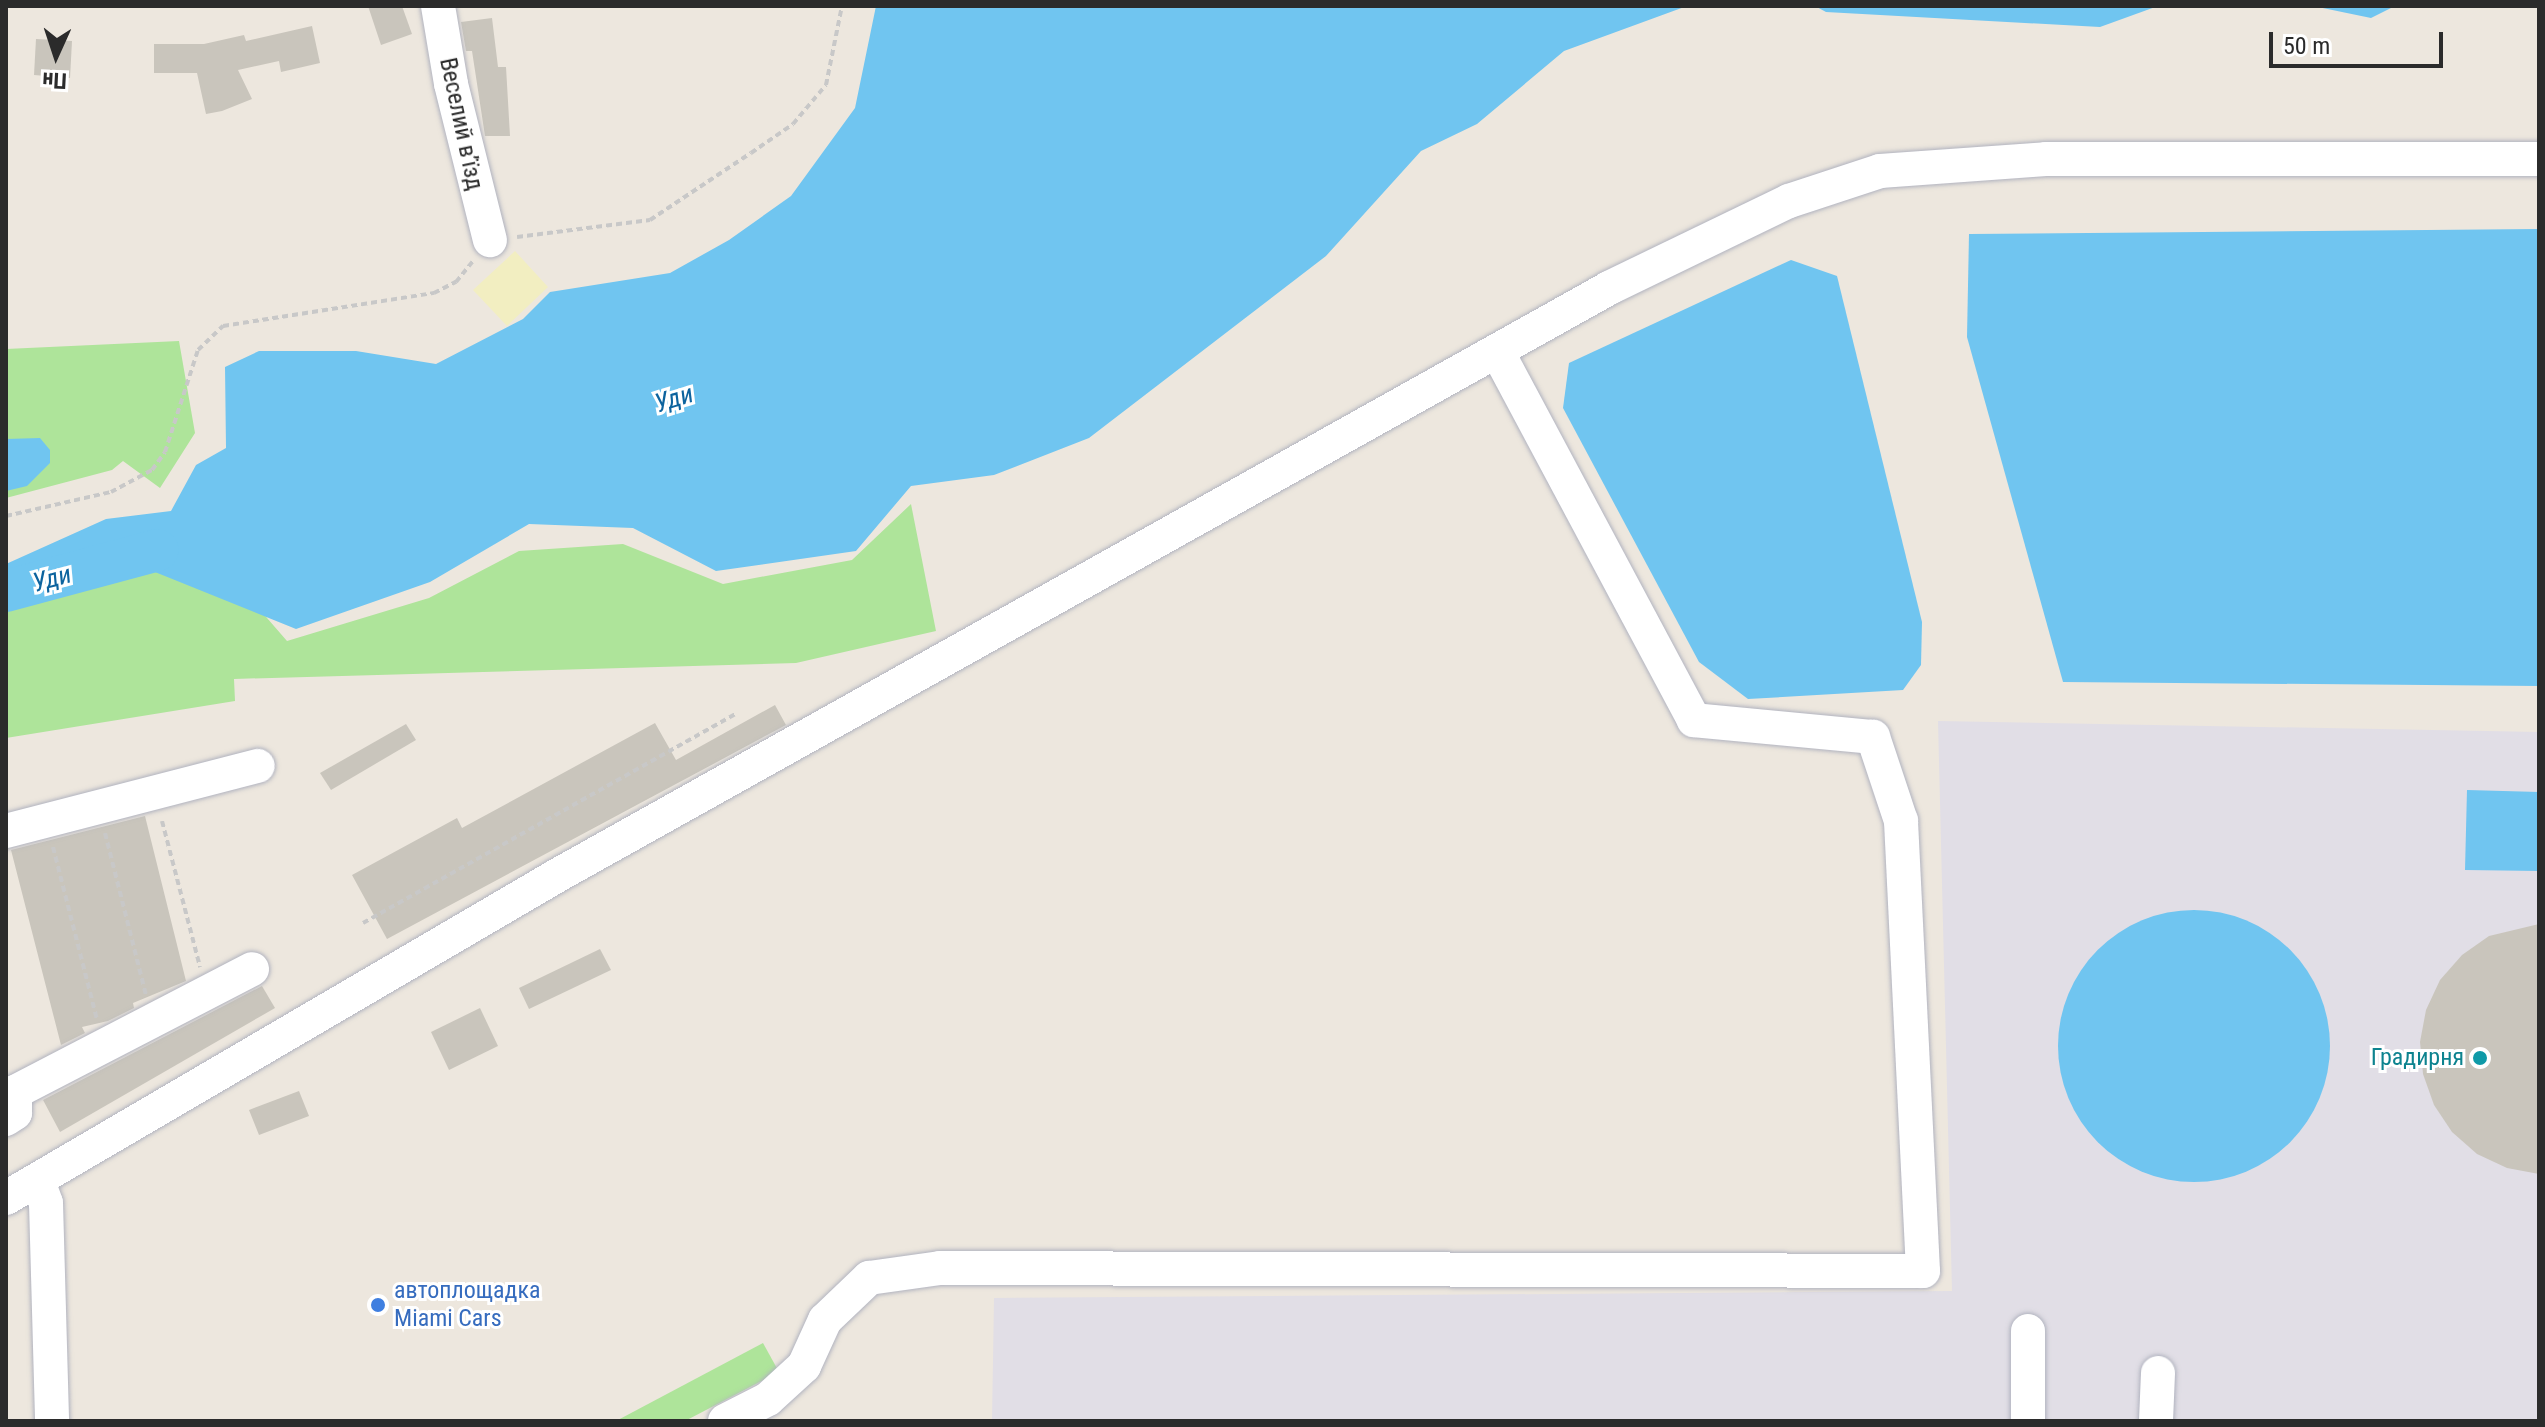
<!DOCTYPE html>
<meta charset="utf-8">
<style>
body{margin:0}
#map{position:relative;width:2545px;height:1427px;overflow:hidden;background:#ede7de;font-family:"Roboto Condensed",sans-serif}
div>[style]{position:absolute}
.industrial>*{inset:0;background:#e1dee6}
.green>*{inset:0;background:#aee49a}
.sand>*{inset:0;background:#f2eec1}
.water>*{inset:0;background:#70c5f0}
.round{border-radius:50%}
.river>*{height:42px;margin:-21px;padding:0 21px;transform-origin:21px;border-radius:21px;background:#70c5f0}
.building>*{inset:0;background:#c9c5bc}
.path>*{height:4px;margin-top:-2px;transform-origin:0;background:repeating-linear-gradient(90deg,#c8c8c8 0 6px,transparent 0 10px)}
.roads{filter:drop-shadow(0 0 2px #b1b3bf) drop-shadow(0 0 2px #b1b3bf)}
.minor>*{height:34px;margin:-17px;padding:0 17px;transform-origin:17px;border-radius:17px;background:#fff}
.dots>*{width:22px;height:22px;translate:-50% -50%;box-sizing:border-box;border:4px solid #fff;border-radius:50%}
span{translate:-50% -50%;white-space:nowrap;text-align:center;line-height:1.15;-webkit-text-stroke:6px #fff;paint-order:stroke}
.street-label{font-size:24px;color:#2b2b2b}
.culture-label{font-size:24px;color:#0d838f}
.right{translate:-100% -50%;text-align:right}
.shop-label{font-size:24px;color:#366cbe}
.left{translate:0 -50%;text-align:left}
.water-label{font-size:26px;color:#0c639e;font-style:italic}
.frame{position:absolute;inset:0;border:8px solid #2b2b2b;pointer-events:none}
.north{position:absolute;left:16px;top:16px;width:80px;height:80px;-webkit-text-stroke:6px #fff;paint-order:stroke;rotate:183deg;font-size:22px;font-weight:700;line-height:32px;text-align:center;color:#2b2b2b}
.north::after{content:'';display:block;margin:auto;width:28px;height:36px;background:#2b2b2b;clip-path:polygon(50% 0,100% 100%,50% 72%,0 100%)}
.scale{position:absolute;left:2269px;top:32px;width:174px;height:36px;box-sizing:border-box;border:4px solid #2b2b2b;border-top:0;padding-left:10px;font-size:24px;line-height:28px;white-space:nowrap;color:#2b2b2b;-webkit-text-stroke:6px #fff;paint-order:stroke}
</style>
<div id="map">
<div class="industrial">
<div style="clip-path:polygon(1938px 721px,2539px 732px,2539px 1421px,992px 1421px,994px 1298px,1952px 1291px)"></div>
</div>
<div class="green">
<div style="clip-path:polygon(179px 341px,195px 433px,160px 488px,123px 461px,112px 470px,6px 498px,6px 349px)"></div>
<div style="clip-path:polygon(911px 504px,936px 631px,796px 663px,234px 679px,235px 701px,6px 738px,6px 605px,77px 583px,215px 558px,287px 641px,429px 598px,519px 551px,623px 544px,723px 584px,852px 560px)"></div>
<div style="clip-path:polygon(763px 1343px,779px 1372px,685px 1421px,616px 1421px)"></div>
</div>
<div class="sand">
<div style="clip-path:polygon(515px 251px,548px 287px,507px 326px,473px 290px)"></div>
</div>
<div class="water">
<div style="clip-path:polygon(876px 6px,1687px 6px,1564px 51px,1477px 124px,1421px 151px,1326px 256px,1089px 438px,994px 475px,911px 486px,856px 551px,716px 571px,633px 528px,529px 524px,430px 582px,296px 629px,145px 568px,92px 564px,6px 600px,6px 564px,106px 519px,171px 511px,196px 465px,226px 448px,225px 367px,259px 351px,356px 351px,436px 364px,523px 319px,550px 292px,670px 273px,729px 240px,791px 196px,855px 108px)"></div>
<div style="clip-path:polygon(1815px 6px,2158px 6px,2100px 27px,1826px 12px)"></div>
<div style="clip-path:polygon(2313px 6px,2395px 6px,2371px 18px)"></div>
<div style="clip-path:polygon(2539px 229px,2539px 686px,2063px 682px,1967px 337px,1969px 234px)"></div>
<div style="clip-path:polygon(1791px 260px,1837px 276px,1922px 622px,1921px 665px,1903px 690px,1748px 699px,1699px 662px,1563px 408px,1569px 363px)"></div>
<div style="clip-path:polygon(40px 438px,50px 450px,50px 463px,27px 486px,6px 491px,6px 439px)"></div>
<div style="clip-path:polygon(2467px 790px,2539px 792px,2539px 871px,2465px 870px)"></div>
<div class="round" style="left:2058px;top:910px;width:272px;height:272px"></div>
</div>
<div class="river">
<div style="left:6px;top:591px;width:157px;rotate:-15.1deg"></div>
</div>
<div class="building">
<div style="clip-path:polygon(368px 6px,402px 6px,412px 34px,381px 45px)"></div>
<div style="clip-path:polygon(492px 18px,498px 67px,506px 67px,510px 136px,485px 136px,472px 51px,466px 51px,461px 22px)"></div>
<div style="clip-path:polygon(312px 26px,320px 63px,281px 72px,279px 61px,238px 70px,252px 99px,222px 111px,206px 114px,197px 73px,154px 73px,154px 44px,204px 44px,244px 35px,246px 41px)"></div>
<div style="clip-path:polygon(36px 39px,72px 41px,70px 78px,34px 75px)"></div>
<div style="clip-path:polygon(775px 705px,786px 725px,387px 939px,352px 875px,457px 818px,462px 828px,655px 723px,676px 760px)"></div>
<div style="clip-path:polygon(406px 724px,416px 740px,331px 790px,320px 773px)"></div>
<div style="clip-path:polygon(145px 816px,186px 981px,133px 1003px,134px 1008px,108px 1021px,82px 1027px,85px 1033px,61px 1045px,11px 850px)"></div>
<div style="clip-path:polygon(2539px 924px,2539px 1174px,2507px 1168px,2477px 1154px,2452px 1132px,2434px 1105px,2423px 1074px,2420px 1042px,2426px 1010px,2440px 980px,2462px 955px,2489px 936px)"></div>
<div style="clip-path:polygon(600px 949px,611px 970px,529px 1009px,519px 988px)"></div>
<div style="clip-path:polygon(262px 986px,275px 1008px,60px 1132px,43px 1100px)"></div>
<div style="clip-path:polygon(480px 1008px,498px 1046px,449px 1070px,431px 1032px)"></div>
<div style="clip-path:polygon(299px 1091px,309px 1116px,259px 1135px,249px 1110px)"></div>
</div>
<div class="path">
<div style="left:517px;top:237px;width:134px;rotate:-7.3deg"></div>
<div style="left:650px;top:220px;width:121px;rotate:-33.6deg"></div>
<div style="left:751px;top:153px;width:51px;rotate:-34.6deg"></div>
<div style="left:793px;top:124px;width:51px;rotate:-49.8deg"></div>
<div style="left:826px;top:85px;width:81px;rotate:-78.6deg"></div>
<div style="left:6px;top:516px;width:108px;rotate:-12.9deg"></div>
<div style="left:111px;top:492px;width:47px;rotate:-28.2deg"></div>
<div style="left:152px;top:470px;width:22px;rotate:-54deg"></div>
<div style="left:165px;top:452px;width:107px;rotate:-72.1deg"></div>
<div style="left:198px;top:350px;width:35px;rotate:-44deg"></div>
<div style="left:223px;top:326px;width:214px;rotate:-8.9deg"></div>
<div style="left:434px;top:293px;width:25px;rotate:-27deg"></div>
<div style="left:456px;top:282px;width:28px;rotate:-51deg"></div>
<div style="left:162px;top:821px;width:151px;rotate:75.4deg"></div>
<div style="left:105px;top:833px;width:167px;rotate:75.8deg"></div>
<div style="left:53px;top:847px;width:179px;rotate:75.7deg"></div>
<div style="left:363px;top:923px;width:427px;rotate:-29.3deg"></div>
</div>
<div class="roads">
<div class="minor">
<div style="left:438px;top:6px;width:79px;rotate:80.5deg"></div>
<div style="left:451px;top:84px;width:161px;rotate:76deg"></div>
<div style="left:6px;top:831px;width:260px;rotate:-14.5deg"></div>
<div style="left:6px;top:1119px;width:11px;rotate:-34deg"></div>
<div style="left:15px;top:1113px;width:21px;rotate:-90deg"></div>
<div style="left:15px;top:1092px;width:267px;rotate:-27.4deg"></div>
<div style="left:38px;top:1181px;width:23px;rotate:70deg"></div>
<div style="left:46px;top:1203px;width:218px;rotate:88.4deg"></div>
<div style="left:6px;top:1198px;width:640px;rotate:-30.33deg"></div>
<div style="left:558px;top:875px;width:1204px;rotate:-29.18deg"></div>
<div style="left:1609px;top:288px;width:200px;rotate:-25.8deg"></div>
<div style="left:1789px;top:201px;width:96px;rotate:-18.2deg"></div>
<div style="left:1880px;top:171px;width:166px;rotate:-4.1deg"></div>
<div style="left:2046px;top:159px;width:493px"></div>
<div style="left:725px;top:1421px;width:48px;rotate:-27.1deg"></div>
<div style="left:768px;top:1399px;width:49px;rotate:-42.5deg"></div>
<div style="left:804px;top:1366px;width:51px;rotate:-65.5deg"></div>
<div style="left:825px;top:1320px;width:61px;rotate:-43.7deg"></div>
<div style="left:869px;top:1278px;width:72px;rotate:-8deg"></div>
<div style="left:940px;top:1268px;width:983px;rotate:0.17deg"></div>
<div style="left:1923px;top:1271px;width:451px;rotate:-92.8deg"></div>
<div style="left:1901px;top:821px;width:89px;rotate:-108.4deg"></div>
<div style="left:1873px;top:737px;width:180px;rotate:-174.6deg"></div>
<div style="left:1694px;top:720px;width:418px;rotate:-118.1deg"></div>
<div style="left:2028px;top:1421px;width:90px;rotate:-90deg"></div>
<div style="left:2156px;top:1421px;width:48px;rotate:-87.6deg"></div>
</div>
</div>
<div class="dots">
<div style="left:2480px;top:1058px;background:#0f9aa8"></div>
<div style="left:378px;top:1305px;background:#3f7fe0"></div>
</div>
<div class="street-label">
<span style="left:461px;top:124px;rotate:78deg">Веселий в’їзд</span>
</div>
<div class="culture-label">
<span class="right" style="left:2464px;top:1058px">Градирня</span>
</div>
<div class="shop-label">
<span class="left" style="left:394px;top:1305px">автоплощадка<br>Miami Cars</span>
</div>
<div class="water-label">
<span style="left:674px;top:399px;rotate:-17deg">Уди</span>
<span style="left:52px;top:579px;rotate:-15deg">Уди</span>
</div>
<div class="frame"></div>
<div class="north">Пн</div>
<div class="scale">50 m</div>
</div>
